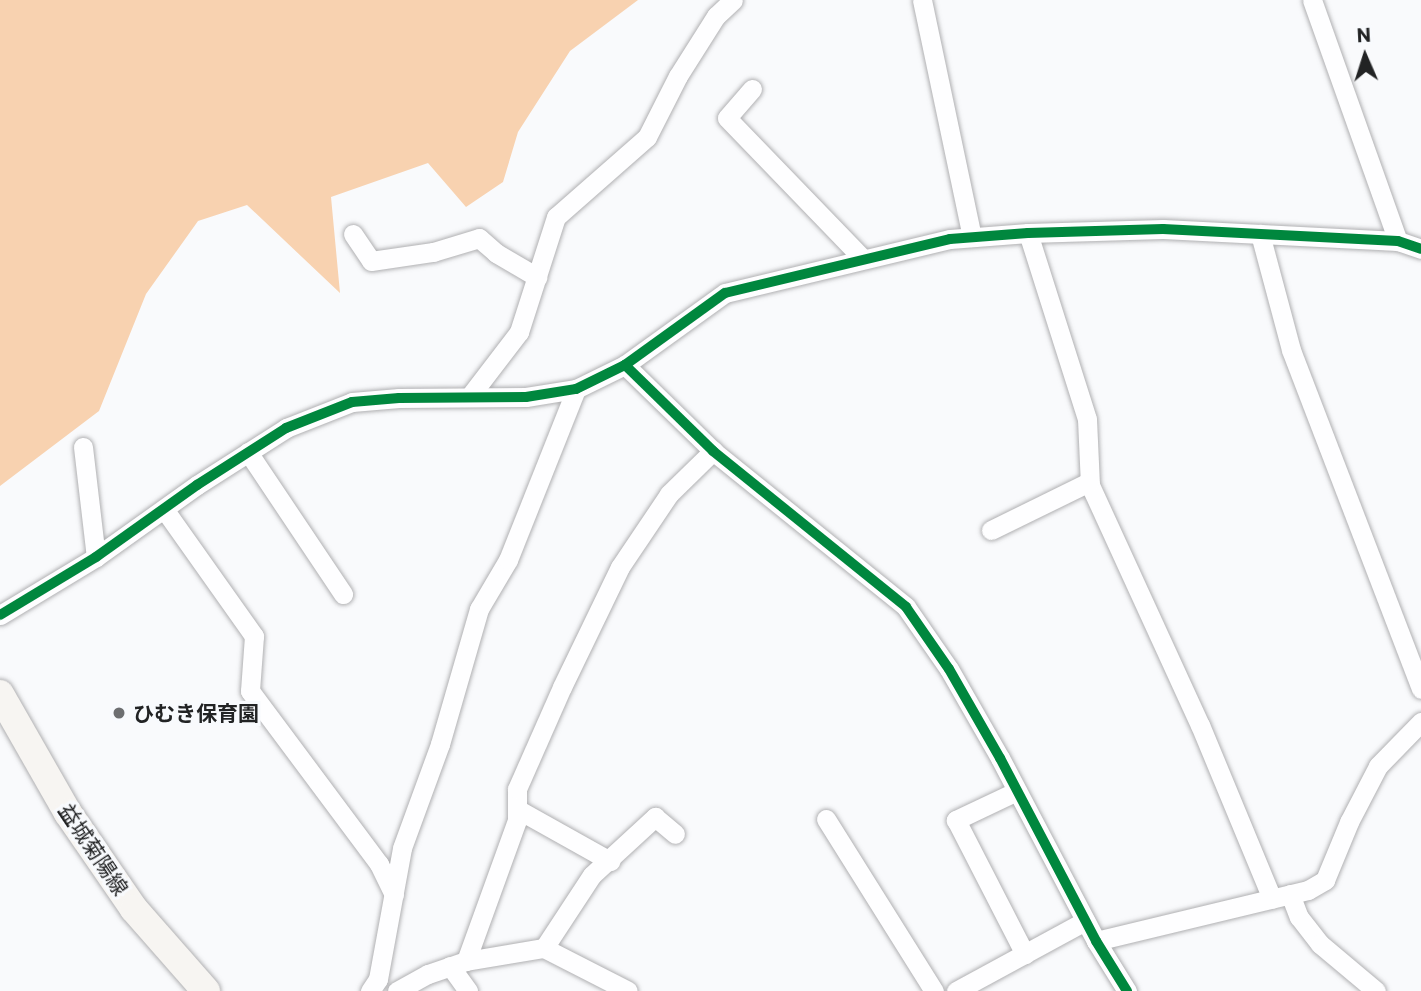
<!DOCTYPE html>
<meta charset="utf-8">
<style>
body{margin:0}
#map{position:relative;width:1421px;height:991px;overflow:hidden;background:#f9fafc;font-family:Commissioner,"Noto Sans JP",sans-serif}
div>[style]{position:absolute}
.forest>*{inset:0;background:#f8d2b0}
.roads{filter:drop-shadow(0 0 2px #b0b0b2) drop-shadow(0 0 2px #b0b0b2)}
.minor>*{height:19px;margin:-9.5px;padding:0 9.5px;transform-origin:9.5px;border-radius:9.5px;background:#fefeff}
.secondary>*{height:28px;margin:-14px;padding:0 14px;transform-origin:14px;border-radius:14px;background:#f7f5f2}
.cycleway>*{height:10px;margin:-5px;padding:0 5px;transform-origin:5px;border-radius:5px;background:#00873e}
.dots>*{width:19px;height:19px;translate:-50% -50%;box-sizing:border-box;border:4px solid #f8fafd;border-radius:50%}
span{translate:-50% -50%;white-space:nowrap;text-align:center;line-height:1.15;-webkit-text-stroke:6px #f8fafd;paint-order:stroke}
.poi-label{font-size:21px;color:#222324;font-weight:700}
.left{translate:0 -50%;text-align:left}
.street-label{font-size:21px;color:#222324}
.north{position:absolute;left:1330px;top:21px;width:70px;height:70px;-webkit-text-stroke:5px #f8fafd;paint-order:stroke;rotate:357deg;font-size:19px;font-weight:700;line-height:28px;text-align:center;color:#222324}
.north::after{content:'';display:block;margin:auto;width:24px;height:32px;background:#222324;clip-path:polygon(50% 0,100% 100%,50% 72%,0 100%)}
</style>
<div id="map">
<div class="forest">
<div style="clip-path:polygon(0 0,638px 0,570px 51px,518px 132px,503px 182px,466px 207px,428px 163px,331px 197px,340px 293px,247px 205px,198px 221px,146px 294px,99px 411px,0 486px)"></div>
</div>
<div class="roads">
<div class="minor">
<div style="left:922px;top:0;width:242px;rotate:78.1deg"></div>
<div style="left:1312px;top:0;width:256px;rotate:70.4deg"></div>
<div style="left:752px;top:89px;width:38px;rotate:131deg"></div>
<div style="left:727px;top:118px;width:196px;rotate:46deg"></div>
<div style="left:1028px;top:233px;width:195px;rotate:72.4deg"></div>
<div style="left:1087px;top:419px;width:66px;rotate:87.4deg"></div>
<div style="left:1090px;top:485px;width:264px;rotate:65.4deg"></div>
<div style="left:1200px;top:725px;width:188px;rotate:67.5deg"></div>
<div style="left:353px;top:234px;width:32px;rotate:56deg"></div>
<div style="left:371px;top:261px;width:63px;rotate:-8.3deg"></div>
<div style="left:433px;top:252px;width:48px;rotate:-16.9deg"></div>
<div style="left:479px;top:238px;width:23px;rotate:41deg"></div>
<div style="left:496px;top:253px;width:48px;rotate:30.3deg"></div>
<div style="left:1260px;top:234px;width:120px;rotate:75deg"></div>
<div style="left:1291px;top:350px;width:363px;rotate:69deg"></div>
<div style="left:625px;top:365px;width:123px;rotate:44.3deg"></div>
<div style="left:713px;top:451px;width:248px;rotate:38.9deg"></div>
<div style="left:906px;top:607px;width:75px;rotate:55.3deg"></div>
<div style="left:949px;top:669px;width:103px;rotate:60.2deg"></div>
<div style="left:1000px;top:758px;width:207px;rotate:62.3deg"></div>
<div style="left:1096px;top:941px;width:59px;rotate:58.2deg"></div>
<div style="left:470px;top:396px;width:81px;rotate:-52.6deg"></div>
<div style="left:519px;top:332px;width:121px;rotate:-72.2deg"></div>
<div style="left:556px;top:217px;width:121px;rotate:-41.3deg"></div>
<div style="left:647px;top:137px;width:68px;rotate:-63.1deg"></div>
<div style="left:678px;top:76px;width:71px;rotate:-57.7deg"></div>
<div style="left:716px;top:16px;width:23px;rotate:-43deg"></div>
<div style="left:83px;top:447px;width:111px;rotate:83.3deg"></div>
<div style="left:248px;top:452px;width:171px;rotate:56.2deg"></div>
<div style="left:164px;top:509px;width:156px;rotate:54.7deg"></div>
<div style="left:254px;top:636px;width:55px;rotate:94.2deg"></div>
<div style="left:250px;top:691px;width:216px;rotate:53.3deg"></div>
<div style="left:379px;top:864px;width:34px;rotate:64deg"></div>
<div style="left:991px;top:530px;width:109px;rotate:-26.1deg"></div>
<div style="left:0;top:615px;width:112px;rotate:-31.1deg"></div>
<div style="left:96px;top:557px;width:124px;rotate:-35.5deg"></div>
<div style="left:197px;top:485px;width:106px;rotate:-32.6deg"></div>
<div style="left:286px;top:428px;width:71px;rotate:-21.5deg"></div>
<div style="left:352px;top:402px;width:47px;rotate:-4.9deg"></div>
<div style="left:399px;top:398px;width:127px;rotate:-0.5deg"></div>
<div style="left:526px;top:397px;width:51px;rotate:-9.1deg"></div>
<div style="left:576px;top:389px;width:55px;rotate:-26.1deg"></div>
<div style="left:625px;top:365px;width:123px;rotate:-35.8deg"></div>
<div style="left:725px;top:293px;width:231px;rotate:-13.5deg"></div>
<div style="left:950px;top:239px;width:78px;rotate:-4.4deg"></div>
<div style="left:1028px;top:233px;width:135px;rotate:-1.7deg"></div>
<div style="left:1163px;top:229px;width:235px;rotate:2.9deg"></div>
<div style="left:1398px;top:241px;width:24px;rotate:19deg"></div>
<div style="left:1017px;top:791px;width:68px;rotate:154.6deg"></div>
<div style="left:956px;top:820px;width:151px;rotate:62.8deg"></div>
<div style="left:517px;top:809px;width:107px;rotate:29.2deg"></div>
<div style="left:826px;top:819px;width:203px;rotate:57.9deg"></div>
<div style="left:1290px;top:894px;width:25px;rotate:69deg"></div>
<div style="left:1299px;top:917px;width:34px;rotate:52deg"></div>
<div style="left:1320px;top:944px;width:73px;rotate:40deg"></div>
<div style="left:1096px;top:941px;width:218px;rotate:-13.5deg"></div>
<div style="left:1308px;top:890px;width:20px;rotate:-30deg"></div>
<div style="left:1325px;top:880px;width:63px;rotate:-67.5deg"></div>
<div style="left:1349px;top:822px;width:63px;rotate:-62.6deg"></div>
<div style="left:1378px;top:766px;width:62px;rotate:-45.7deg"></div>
<div style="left:544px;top:948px;width:87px;rotate:-56.7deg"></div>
<div style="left:592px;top:875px;width:86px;rotate:-42.6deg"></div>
<div style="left:655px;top:817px;width:26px;rotate:40deg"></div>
<div style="left:466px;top:961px;width:150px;rotate:-70.1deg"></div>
<div style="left:517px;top:820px;width:31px;rotate:-90deg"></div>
<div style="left:517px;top:789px;width:111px;rotate:-66.2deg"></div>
<div style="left:562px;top:687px;width:133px;rotate:-64.2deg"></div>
<div style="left:620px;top:567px;width:88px;rotate:-56.1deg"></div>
<div style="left:669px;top:494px;width:62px;rotate:-44.3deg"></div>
<div style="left:450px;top:966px;width:31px;rotate:54deg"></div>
<div style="left:370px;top:991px;width:14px;rotate:-56deg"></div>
<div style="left:378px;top:979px;width:133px;rotate:-79.6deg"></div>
<div style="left:402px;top:848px;width:111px;rotate:-69.9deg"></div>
<div style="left:440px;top:744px;width:141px;rotate:-73.9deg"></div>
<div style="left:479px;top:609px;width:57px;rotate:-59.4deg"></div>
<div style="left:508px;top:560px;width:184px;rotate:-68.3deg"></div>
<div style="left:397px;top:991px;width:35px;rotate:-29deg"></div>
<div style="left:428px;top:974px;width:40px;rotate:-18.9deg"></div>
<div style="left:466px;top:961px;width:79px;rotate:-9.5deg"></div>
<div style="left:544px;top:948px;width:94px;rotate:27.1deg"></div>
<div style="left:956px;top:991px;width:147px;rotate:-28.5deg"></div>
</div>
<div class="secondary">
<div style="left:0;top:694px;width:137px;rotate:60.3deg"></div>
<div style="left:68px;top:813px;width:116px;rotate:55.5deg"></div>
<div style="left:134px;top:909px;width:109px;rotate:48.7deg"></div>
</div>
</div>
<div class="cycleway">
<div style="left:625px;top:365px;width:123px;rotate:44.3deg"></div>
<div style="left:713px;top:451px;width:248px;rotate:38.9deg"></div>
<div style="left:906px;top:607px;width:75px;rotate:55.3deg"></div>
<div style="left:949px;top:669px;width:103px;rotate:60.2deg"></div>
<div style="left:1000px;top:758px;width:207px;rotate:62.3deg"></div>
<div style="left:1096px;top:941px;width:59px;rotate:58.2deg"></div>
<div style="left:0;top:615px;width:112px;rotate:-31.1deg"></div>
<div style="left:96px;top:557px;width:124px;rotate:-35.5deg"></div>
<div style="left:197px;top:485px;width:106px;rotate:-32.6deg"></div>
<div style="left:286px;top:428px;width:71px;rotate:-21.5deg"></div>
<div style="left:352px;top:402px;width:47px;rotate:-4.9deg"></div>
<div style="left:399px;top:398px;width:127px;rotate:-0.5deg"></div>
<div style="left:526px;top:397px;width:51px;rotate:-9.1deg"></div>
<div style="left:576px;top:389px;width:55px;rotate:-26.1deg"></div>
<div style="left:625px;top:365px;width:123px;rotate:-35.8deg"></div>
<div style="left:725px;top:293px;width:231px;rotate:-13.5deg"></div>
<div style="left:950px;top:239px;width:78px;rotate:-4.4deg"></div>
<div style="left:1028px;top:233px;width:135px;rotate:-1.7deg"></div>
<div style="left:1163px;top:229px;width:235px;rotate:2.9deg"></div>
<div style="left:1398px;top:241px;width:24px;rotate:19deg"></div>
</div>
<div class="dots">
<div style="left:119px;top:713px;background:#6d6e70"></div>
</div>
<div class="poi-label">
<span class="left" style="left:133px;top:713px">ひむき保育園</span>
</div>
<div class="street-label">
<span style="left:94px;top:849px;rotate:56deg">益城菊陽線</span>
</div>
<div class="north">N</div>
</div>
